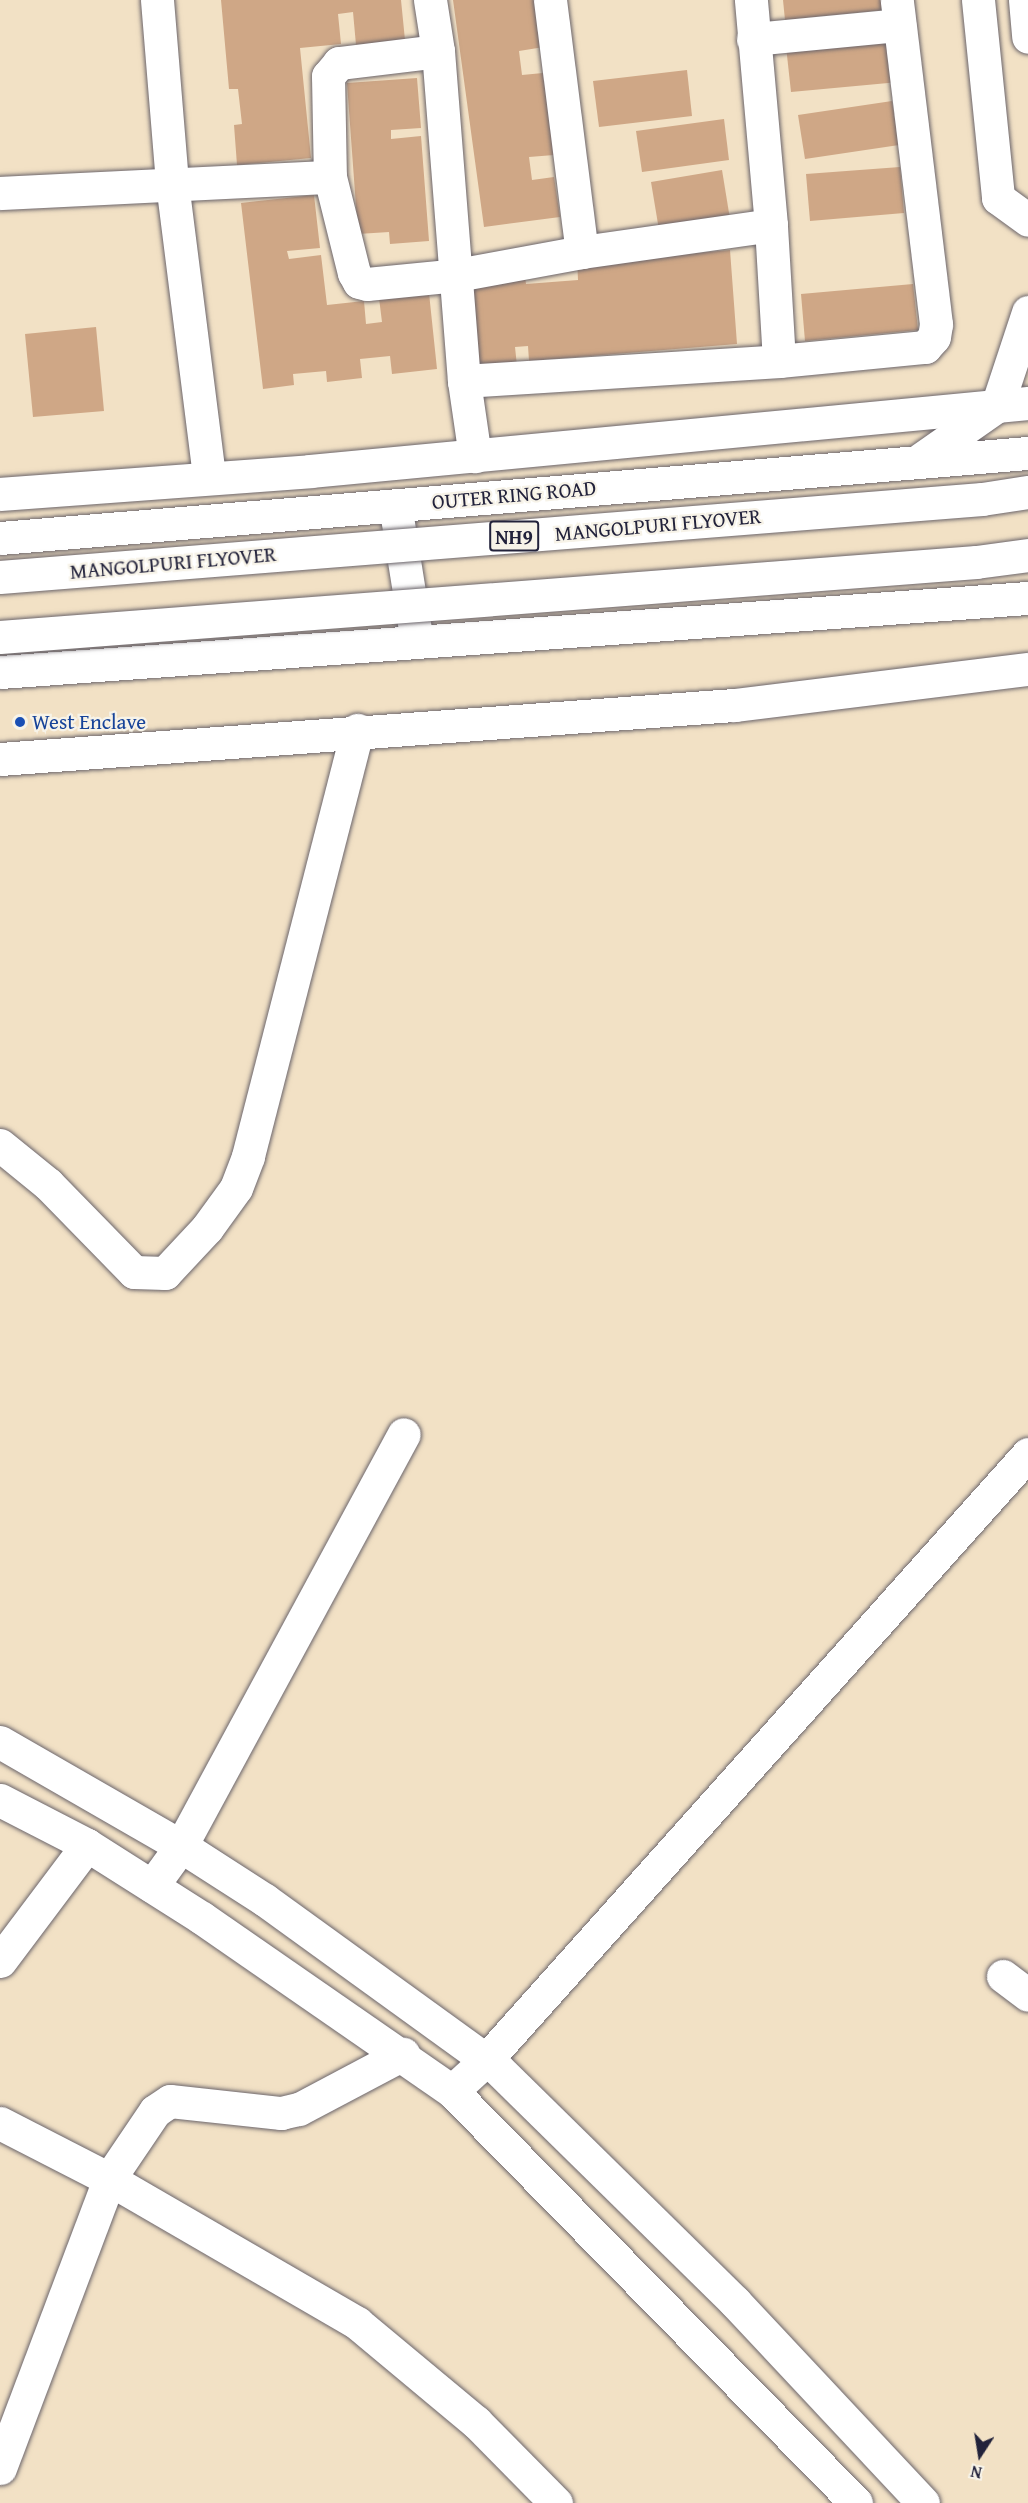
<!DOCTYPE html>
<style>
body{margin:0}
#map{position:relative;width:1028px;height:2503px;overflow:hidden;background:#f2e1c5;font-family:"Gentium Book Plus",serif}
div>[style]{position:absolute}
.building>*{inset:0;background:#cfa786}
.roads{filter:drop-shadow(0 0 2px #6b656b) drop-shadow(0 0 2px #6b656b)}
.minor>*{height:33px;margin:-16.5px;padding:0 16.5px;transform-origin:16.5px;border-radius:16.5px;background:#fff}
.secondary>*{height:33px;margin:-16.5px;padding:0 16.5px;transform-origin:16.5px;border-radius:16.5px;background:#fff}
.primary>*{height:33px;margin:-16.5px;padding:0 16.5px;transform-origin:16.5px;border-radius:16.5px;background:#fff}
.bridges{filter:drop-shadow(0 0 2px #6b656b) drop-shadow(0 0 2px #6b656b)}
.trunk-bridge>*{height:33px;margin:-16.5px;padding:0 16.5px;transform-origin:16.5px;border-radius:16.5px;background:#fff}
.dots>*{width:16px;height:16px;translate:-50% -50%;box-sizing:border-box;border:3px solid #f7f3e8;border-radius:50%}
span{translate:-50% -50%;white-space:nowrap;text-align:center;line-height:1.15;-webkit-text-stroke:4.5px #f7f3e8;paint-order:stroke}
.shield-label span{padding:2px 4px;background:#f7f3e8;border:2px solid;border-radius:4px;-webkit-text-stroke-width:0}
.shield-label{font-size:20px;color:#22223b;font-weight:700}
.street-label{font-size:21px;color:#22223b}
.transit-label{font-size:21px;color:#164399}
.left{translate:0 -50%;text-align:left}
.north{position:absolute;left:950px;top:2425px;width:60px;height:60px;-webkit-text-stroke:4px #f7f3e8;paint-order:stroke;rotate:192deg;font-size:16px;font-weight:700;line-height:24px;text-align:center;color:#22223b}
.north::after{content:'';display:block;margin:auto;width:21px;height:27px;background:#22223b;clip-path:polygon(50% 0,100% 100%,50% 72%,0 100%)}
</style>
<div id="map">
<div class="building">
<div style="clip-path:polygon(221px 0,401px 0,405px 40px,356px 45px,353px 12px,338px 14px,341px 44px,300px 48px,311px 158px,237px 165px,234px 125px,242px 124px,238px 89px,229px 89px)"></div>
<div style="clip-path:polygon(453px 0,538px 0,544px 47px,519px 51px,522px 75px,543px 73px,554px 155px,529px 157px,532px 180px,554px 177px,560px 217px,484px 227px)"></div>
<div style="clip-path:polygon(783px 0,883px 0,884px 10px,785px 20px)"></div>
<div style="clip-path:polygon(893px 26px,899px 82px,791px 92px,785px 37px)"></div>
<div style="clip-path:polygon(687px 70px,692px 116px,599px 127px,593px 81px)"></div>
<div style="clip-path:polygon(417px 78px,421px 128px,391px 130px,391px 139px,421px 136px,429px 241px,390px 244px,389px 232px,358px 234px,347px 83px)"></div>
<div style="clip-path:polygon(892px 101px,899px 145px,805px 159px,798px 115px)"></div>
<div style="clip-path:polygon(724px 119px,729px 160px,642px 172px,636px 131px)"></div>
<div style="clip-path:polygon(900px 167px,904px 213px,810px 221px,806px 174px)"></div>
<div style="clip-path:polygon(722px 170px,730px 219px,659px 230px,651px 182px)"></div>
<div style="clip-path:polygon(314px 195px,320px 248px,287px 251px,289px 259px,321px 255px,327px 305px,364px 301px,366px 324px,382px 322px,379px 298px,429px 293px,437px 369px,392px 374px,390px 356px,360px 359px,362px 378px,327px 382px,326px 371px,293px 374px,294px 385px,263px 389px,241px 203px)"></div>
<div style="clip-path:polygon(686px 249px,686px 254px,730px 250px,737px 344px,529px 361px,528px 346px,515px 347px,517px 366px,475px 370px,468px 281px,525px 276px,526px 284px,578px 280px,577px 258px)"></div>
<div style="clip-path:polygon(913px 284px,918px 330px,805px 341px,801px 294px)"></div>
<div style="clip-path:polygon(96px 327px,104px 411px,33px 417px,25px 334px)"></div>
</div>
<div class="roads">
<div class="minor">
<div style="left:157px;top:0;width:184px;rotate:85.3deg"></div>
<div style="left:172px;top:183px;width:296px;rotate:82.8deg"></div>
<div style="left:430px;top:0;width:52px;rotate:81.1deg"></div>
<div style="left:438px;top:51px;width:331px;rotate:85.5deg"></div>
<div style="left:464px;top:381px;width:76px;rotate:81.7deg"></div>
<div style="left:550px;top:0;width:254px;rotate:82.8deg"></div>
<div style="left:978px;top:0;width:199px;rotate:84.2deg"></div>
<div style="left:998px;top:198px;width:37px;rotate:36deg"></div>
<div style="left:753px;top:39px;width:147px;rotate:-5.5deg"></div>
<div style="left:438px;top:51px;width:100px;rotate:173.1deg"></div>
<div style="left:339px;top:63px;width:17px;rotate:130deg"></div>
<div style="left:328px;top:76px;width:101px;rotate:88.9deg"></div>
<div style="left:330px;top:177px;width:99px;rotate:76deg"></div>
<div style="left:354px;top:273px;width:10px;rotate:61deg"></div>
<div style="left:359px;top:282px;width:8px;rotate:14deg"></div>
<div style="left:367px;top:284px;width:90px;rotate:-5.7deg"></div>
<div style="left:457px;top:275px;width:127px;rotate:-10.4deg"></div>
<div style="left:582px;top:252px;width:191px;rotate:-8.1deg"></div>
<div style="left:0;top:193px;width:330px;rotate:-2.8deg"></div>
<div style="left:779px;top:361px;width:147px;rotate:-5.5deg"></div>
<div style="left:925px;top:347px;width:13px;rotate:-48deg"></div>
<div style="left:934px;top:337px;width:13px;rotate:-81deg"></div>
<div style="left:936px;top:324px;width:326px;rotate:-96.9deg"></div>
<div style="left:464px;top:381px;width:316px;rotate:-3.6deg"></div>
<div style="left:779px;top:361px;width:136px;rotate:-93.4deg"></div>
<div style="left:771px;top:225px;width:226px;rotate:-95.1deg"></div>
<div style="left:0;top:494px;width:311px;rotate:-4.2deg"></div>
<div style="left:310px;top:471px;width:721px;rotate:-5.41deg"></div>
<div style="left:0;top:759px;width:736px;rotate:-4.21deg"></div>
<div style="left:734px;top:705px;width:296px;rotate:-7deg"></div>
<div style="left:0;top:1145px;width:62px;rotate:39.1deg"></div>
<div style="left:48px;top:1184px;width:123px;rotate:45.7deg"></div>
<div style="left:134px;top:1272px;width:31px;rotate:2deg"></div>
<div style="left:165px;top:1273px;width:62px;rotate:-47deg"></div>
<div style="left:207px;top:1228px;width:49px;rotate:-54.1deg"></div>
<div style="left:236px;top:1188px;width:34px;rotate:-69deg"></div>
<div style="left:248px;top:1156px;width:440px;rotate:-75.6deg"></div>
<div style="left:152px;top:1886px;width:49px;rotate:-54.1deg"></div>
<div style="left:181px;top:1846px;width:468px;rotate:-61.6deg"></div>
<div style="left:0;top:1961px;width:145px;rotate:-53.1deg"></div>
<div style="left:1003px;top:1976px;width:31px;rotate:37deg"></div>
<div style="left:452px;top:2091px;width:46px;rotate:-42.4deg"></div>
<div style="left:486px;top:2060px;width:813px;rotate:-48.19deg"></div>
<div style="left:0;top:2123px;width:123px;rotate:27.2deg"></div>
<div style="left:109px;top:2179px;width:287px;rotate:30.1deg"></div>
<div style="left:357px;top:2323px;width:155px;rotate:39.8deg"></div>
<div style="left:476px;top:2422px;width:114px;rotate:45.4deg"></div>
<div style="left:0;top:2468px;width:309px;rotate:-69.3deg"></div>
<div style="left:109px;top:2179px;width:82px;rotate:-55.9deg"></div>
<div style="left:155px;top:2111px;width:18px;rotate:-34deg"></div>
<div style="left:170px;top:2101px;width:112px;rotate:6.2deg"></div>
<div style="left:281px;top:2113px;width:18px;rotate:-13deg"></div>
<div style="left:299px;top:2109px;width:118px;rotate:-27.9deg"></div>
</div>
<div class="secondary">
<div style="left:1025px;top:0;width:37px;rotate:85deg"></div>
<div style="left:0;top:1742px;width:209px;rotate:29.9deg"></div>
<div style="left:181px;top:1846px;width:100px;rotate:32.7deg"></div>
<div style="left:265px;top:1900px;width:286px;rotate:35.9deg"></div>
<div style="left:497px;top:2068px;width:334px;rotate:44.5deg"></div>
<div style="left:735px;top:2302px;width:275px;rotate:46.9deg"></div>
<div style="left:0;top:1800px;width:98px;rotate:27.3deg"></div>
<div style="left:87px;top:1845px;width:136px;rotate:32.4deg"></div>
<div style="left:202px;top:1918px;width:304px;rotate:34.7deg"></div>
<div style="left:452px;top:2091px;width:577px;rotate:45.56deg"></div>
</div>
<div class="primary">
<div style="left:921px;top:459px;width:93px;rotate:-34.9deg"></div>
<div style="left:997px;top:406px;width:99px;rotate:-71.7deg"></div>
<div style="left:397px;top:517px;width:120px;rotate:80.9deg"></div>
<div style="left:0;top:538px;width:1032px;rotate:-4.73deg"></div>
<div style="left:0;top:672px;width:1031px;rotate:-4.12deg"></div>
</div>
</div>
<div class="bridges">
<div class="trunk-bridge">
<div style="left:0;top:577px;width:985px;rotate:-4.54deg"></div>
<div style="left:982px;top:499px;width:47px;rotate:-8.7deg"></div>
<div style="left:0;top:637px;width:979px;rotate:-4.39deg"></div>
<div style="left:976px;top:562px;width:52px;rotate:-7.7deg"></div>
</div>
</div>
<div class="dots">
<div style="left:20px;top:722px;background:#1a4fb4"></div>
</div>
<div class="shield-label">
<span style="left:514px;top:536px">NH9</span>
</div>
<div class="street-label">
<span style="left:514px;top:495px;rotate:-5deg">OUTER RING ROAD</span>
<span style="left:658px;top:525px;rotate:-5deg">MANGOLPURI FLYOVER</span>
<span style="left:173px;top:563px;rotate:-5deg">MANGOLPURI FLYOVER</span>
</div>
<div class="transit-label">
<span class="left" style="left:32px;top:722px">West Enclave</span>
</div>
<div class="north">N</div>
</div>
